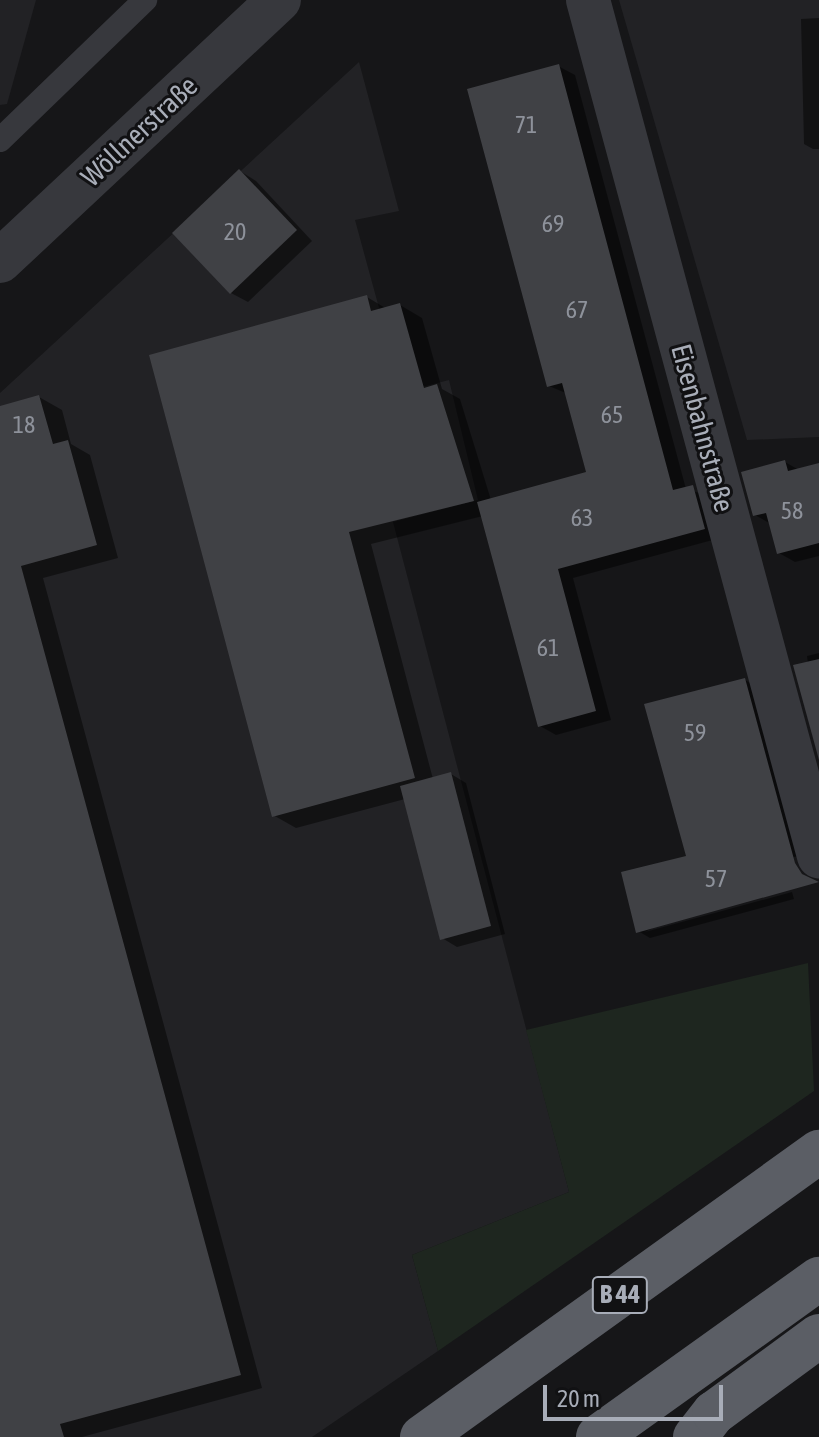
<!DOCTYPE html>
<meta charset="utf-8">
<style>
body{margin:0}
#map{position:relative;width:819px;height:1437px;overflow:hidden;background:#161618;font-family:"Asap Condensed",sans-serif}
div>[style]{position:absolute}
.built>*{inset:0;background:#222225}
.green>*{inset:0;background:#1e261f}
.shadow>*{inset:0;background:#0007}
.building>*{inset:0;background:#404145}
.service>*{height:24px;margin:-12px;padding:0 12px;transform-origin:12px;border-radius:12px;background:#37383d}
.minor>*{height:44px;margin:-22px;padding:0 22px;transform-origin:22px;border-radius:22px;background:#37383d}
.trunk>*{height:44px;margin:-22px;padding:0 22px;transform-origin:22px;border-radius:22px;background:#5b5e65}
span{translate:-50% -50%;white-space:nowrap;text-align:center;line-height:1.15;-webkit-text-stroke:6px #111113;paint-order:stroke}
.number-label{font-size:24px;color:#8e929b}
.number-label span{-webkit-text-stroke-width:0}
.shield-label span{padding:2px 6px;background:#111113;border:2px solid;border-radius:6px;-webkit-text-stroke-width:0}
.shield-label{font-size:26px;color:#a8adb8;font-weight:700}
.street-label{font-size:28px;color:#a8adb8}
.scale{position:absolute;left:543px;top:1385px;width:180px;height:36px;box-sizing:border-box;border:4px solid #a8adb8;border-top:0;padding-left:10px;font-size:24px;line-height:28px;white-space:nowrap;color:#a8adb8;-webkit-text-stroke:6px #111113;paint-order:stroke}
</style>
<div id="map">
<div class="built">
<div style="clip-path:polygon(0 0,36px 0,7px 104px,0 105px)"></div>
<div style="clip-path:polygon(619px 0,819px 0,819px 437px,747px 440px)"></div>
<div style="clip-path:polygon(359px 62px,399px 211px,355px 220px,402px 392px,449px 380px,478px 500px,393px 522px,569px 1192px,412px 1255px,438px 1351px,312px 1437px,0 1437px,0 393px)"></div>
</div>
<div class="green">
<div style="clip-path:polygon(808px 963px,814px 1091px,438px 1351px,412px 1255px,569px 1192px,526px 1030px)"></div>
</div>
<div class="shadow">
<div style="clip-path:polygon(819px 18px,819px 149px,813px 149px,804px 144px,801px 19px)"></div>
<div style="clip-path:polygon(558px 66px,575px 75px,686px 489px,709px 496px,720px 538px,573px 578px,611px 720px,556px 735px,540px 726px,483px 516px,371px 544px,433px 779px,451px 774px,466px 783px,505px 934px,457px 947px,442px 938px,405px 799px,296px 828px,273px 815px,367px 297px,387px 309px,400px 305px,422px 318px,442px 389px,460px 399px,491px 500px,588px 474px,568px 394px,549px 386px)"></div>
<div style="clip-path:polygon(240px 171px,256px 181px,312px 241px,248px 302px,231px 293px,175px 233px)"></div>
<div style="clip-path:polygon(39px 397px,62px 410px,71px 444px,90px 455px,118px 558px,43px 578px,262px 1388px,82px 1437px,0 1437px,0 408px)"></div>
<div style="clip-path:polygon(785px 462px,799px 470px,819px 465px,819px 556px,795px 562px,779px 553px,771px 524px,755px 515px)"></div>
<div style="clip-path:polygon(819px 653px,819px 752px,807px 656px)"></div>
<div style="clip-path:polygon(745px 680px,757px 687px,802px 855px,783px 860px,645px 932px,792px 892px,794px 899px,650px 938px,638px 931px,688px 857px)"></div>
</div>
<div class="building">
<div style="clip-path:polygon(559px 64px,673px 490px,693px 485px,705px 529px,558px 569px,596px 711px,538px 727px,477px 502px,586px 472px,562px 383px,547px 387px,467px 89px)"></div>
<div style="clip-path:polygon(239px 169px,297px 230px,230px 294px,172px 233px)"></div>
<div style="clip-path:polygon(367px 295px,371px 311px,400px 303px,424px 388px,437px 384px,474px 501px,349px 532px,415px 778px,272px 817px,149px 355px)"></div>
<div style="clip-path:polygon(39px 395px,53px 444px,68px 440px,97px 545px,21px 566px,241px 1375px,60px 1424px,64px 1437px,0 1437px,0 406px)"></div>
<div style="clip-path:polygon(785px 460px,788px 471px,819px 463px,819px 543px,777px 554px,766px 513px,753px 516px,741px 472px)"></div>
<div style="clip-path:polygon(819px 659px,819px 760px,793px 665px)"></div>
<div style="clip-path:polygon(745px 678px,795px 863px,802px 874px,819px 882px,636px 933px,621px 872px,686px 856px,644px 704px)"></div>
<div style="clip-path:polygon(451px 772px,491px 926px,440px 940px,400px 786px)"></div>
</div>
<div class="service">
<div style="left:0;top:140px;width:202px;rotate:-44deg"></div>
</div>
<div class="minor">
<div style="left:588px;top:0;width:887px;rotate:74.9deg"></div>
<div style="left:0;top:261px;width:382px;rotate:-43.1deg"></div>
</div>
<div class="trunk">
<div style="left:422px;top:1437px;width:489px;rotate:-35.7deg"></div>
<div style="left:598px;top:1437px;width:272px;rotate:-35.6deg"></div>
<div style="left:695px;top:1437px;width:31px;rotate:-52deg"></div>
<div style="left:714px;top:1413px;width:130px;rotate:-36.3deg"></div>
</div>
<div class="number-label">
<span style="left:526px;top:125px">71</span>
<span style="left:553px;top:224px">69</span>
<span style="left:235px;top:232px">20</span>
<span style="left:577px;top:310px">67</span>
<span style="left:612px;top:415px">65</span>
<span style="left:24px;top:425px">18</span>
<span style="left:792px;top:511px">58</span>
<span style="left:582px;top:518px">63</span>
<span style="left:548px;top:648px">61</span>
<span style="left:695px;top:733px">59</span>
<span style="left:716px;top:879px">57</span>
</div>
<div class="shield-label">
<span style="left:620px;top:1295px">B 44</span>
</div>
<div class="street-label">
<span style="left:139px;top:131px;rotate:-43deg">Wöllnerstraße</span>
<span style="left:703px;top:428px;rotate:75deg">Eisenbahnstraße</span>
</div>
<div class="scale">20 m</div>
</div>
